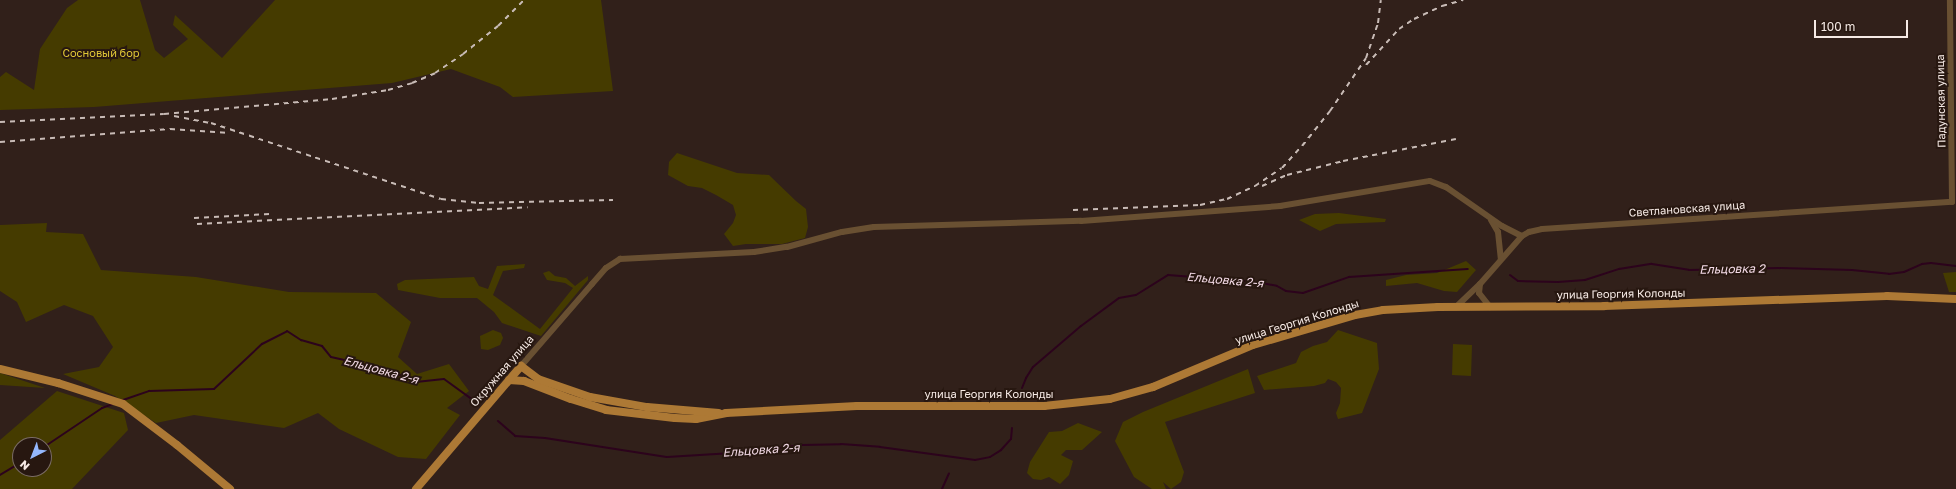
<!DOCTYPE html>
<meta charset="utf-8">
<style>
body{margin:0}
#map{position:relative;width:1956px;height:489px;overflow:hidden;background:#31201a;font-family:"Golos Text",sans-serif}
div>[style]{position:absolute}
.green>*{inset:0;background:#453b00}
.stream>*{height:2px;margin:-1px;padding:0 1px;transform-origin:1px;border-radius:1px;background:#2c031c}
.minor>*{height:6px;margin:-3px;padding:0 3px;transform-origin:3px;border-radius:3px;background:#695032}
.major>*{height:8px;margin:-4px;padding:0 4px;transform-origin:4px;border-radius:4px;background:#ad7935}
.rail>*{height:2px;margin-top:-1px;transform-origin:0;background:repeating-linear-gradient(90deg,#c8bbb6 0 5px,transparent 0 10px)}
span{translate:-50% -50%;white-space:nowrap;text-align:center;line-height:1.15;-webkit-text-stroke:4px #271710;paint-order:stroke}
.park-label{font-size:11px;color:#dfc636}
.street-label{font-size:11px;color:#f6eae5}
.water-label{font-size:12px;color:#f4dbe7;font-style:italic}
.north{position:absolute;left:12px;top:437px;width:40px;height:40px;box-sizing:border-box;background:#271710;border:1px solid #7a6b65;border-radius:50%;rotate:222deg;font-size:11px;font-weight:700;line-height:16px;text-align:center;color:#f6eae5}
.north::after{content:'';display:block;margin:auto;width:14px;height:18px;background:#94b7fd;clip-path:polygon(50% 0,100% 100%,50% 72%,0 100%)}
.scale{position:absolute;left:1814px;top:20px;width:94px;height:18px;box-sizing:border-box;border:2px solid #f6eae5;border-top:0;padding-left:5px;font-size:12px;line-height:14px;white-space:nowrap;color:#f6eae5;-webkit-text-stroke:3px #271710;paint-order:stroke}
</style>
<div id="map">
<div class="green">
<div style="clip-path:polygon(78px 0,140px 0,155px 50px,164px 58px,188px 39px,173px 25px,175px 15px,222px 58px,275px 0,601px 0,613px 91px,513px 97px,500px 87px,451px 69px,392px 83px,94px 107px,0 110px,0 77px,6px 72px,34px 90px,40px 49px,67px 8px)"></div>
<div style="clip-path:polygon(677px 153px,737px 173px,769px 175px,796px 201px,806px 209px,808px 227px,805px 238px,782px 244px,746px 244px,733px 246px,724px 234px,733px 223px,736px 215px,733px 205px,716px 195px,702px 188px,688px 186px,668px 175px,669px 162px)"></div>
<div style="clip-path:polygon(1339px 213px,1386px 219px,1385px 222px,1336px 224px,1320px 231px,1299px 220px,1315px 214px)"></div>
<div style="clip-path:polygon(47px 223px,46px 232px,83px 234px,101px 270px,196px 277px,289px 292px,376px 293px,411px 322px,398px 357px,417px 374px,449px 364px,469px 391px,447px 408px,460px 415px,426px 459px,398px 457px,339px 429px,318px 413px,284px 428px,194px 415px,156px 423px,115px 396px,63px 374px,99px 367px,113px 347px,93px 316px,64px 305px,26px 322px,17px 302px,0 291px,0 225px)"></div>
<div style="clip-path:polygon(1466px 261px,1476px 270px,1457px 292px,1444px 291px,1417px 283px,1386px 286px,1386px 280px,1406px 275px,1437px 273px)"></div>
<div style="clip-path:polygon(525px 264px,524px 268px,503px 271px,493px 295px,540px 329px,573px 288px,565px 283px,547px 280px,543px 273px,549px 271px,555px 276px,566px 278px,575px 286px,588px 276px,588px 280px,541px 336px,502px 323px,494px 312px,477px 298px,440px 298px,398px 290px,397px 284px,405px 280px,474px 277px,479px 286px,488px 289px,497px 266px)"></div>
<div style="clip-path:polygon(1956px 272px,1956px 292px,1949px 292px,1943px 273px)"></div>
<div style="clip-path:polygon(493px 330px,501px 333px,503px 338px,500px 345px,488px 350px,481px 349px,480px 336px)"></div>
<div style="clip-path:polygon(1338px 330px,1377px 343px,1379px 369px,1362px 413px,1338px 419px,1336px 413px,1340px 403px,1341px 388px,1336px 382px,1328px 379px,1325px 383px,1314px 386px,1264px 390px,1257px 376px,1296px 363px,1301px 352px,1313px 346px,1327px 342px)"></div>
<div style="clip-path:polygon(1453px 344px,1472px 345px,1471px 376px,1452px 375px)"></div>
<div style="clip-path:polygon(1248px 369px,1255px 393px,1165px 422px,1184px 472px,1181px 482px,1171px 489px,1163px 482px,1166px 489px,1152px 489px,1134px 477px,1115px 441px,1123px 422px,1143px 412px)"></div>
<div style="clip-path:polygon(0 373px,45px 388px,0 385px)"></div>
<div style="clip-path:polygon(evenodd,57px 391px,124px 413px,128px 430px,72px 489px,0 489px,0 440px,57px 391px,20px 445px,44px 445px,44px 469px,20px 469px,20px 445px)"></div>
<div style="clip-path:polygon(1078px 423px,1102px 432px,1082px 450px,1066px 450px,1061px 455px,1073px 461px,1069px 475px,1060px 484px,1049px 477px,1041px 480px,1033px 479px,1027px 473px,1030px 462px,1049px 432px,1062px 431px)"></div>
</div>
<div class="stream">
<div style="left:1510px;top:275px;width:10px;rotate:37deg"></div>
<div style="left:1518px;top:281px;width:40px;rotate:1.4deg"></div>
<div style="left:1558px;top:282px;width:27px;rotate:-4deg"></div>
<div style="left:1585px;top:280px;width:36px;rotate:-18deg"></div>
<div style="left:1619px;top:269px;width:33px;rotate:-9deg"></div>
<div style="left:1652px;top:264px;width:37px;rotate:9deg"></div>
<div style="left:1689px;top:270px;width:92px;rotate:-1.2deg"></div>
<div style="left:1781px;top:268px;width:71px;rotate:1.6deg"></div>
<div style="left:1852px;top:270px;width:37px;rotate:6deg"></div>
<div style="left:1889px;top:274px;width:15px;rotate:-8deg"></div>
<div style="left:1904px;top:272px;width:20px;rotate:-24deg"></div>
<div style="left:1922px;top:264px;width:9px;rotate:-6deg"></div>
<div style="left:1931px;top:263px;width:25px;rotate:7deg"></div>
<div style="left:1022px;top:388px;width:11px;rotate:-68deg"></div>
<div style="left:1026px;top:378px;width:13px;rotate:-58deg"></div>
<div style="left:1033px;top:367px;width:63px;rotate:-40.5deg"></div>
<div style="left:1081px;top:326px;width:47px;rotate:-36.4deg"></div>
<div style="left:1119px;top:298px;width:17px;rotate:-10deg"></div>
<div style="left:1136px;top:295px;width:38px;rotate:-32deg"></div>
<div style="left:1168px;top:275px;width:89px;rotate:4.5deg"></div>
<div style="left:1257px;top:282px;width:20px;rotate:11deg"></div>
<div style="left:1277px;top:286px;width:10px;rotate:29deg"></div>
<div style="left:1286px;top:291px;width:17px;rotate:7deg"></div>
<div style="left:1303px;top:293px;width:49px;rotate:-19.2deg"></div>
<div style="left:1349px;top:277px;width:119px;rotate:-3.8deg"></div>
<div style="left:123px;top:400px;width:28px;rotate:-19deg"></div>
<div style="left:149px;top:391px;width:65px;rotate:-1.8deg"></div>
<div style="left:214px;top:389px;width:66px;rotate:-43.2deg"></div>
<div style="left:262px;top:344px;width:28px;rotate:-27deg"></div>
<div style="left:287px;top:331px;width:17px;rotate:33deg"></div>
<div style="left:301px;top:340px;width:22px;rotate:16deg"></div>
<div style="left:322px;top:346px;width:14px;rotate:51deg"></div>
<div style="left:331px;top:357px;width:58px;rotate:12.8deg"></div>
<div style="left:388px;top:370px;width:30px;rotate:23deg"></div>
<div style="left:416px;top:382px;width:28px;rotate:-6deg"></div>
<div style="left:444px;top:379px;width:36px;rotate:36deg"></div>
<div style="left:498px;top:421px;width:23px;rotate:41deg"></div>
<div style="left:515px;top:436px;width:30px;rotate:4deg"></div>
<div style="left:545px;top:438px;width:123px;rotate:8.9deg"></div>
<div style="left:667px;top:457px;width:82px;rotate:-3.5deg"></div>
<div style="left:749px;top:452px;width:53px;rotate:-7.5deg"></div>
<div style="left:802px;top:445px;width:39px;rotate:-1deg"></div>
<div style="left:841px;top:444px;width:39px;rotate:4deg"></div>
<div style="left:880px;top:447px;width:96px;rotate:7.8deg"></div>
<div style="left:975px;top:460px;width:15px;rotate:-11deg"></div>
<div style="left:990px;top:457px;width:13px;rotate:-32deg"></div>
<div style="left:1001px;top:450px;width:15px;rotate:-48deg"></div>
<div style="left:1011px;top:439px;width:11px;rotate:-85deg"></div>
<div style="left:44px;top:447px;width:70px;rotate:-33.9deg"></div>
<div style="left:102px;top:408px;width:12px;rotate:-20deg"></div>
<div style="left:0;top:475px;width:23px;rotate:-31deg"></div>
<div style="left:942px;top:489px;width:17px;rotate:-66deg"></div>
</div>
<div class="minor">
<div style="left:1491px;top:220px;width:14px;rotate:60deg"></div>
<div style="left:1498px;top:232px;width:27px;rotate:84deg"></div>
<div style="left:1480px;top:284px;width:9px;rotate:96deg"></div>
<div style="left:1479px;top:293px;width:18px;rotate:52deg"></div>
<div style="left:1456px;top:307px;width:33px;rotate:-44deg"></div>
<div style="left:1480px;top:284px;width:64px;rotate:-48.8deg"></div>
<div style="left:1522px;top:236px;width:8px;rotate:-30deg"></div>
<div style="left:1529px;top:232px;width:13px;rotate:-13deg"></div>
<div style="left:1542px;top:229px;width:411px;rotate:-3.8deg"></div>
<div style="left:1952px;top:202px;width:202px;rotate:-90.6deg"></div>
<div style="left:521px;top:366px;width:108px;rotate:-49.1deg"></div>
<div style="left:592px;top:284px;width:21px;rotate:-49deg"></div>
<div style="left:606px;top:268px;width:17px;rotate:-33deg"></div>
<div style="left:620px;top:259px;width:134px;rotate:-3deg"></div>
<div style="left:754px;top:252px;width:33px;rotate:-9deg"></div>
<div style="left:787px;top:247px;width:57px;rotate:-15.3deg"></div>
<div style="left:842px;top:232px;width:32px;rotate:-9deg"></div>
<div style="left:874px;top:227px;width:207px;rotate:-1.7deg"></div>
<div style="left:1081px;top:221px;width:200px;rotate:-4.3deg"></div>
<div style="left:1280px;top:206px;width:152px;rotate:-9.5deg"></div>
<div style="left:1430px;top:181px;width:17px;rotate:21deg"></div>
<div style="left:1446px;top:187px;width:68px;rotate:34.9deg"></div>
<div style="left:1502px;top:226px;width:22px;rotate:27deg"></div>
</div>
<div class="major">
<div style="left:0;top:369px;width:60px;rotate:13.6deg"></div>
<div style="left:58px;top:383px;width:68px;rotate:17.9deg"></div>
<div style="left:123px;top:404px;width:68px;rotate:37.2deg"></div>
<div style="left:177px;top:445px;width:69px;rotate:39.7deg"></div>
<div style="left:509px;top:380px;width:15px;rotate:4deg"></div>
<div style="left:524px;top:381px;width:50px;rotate:21deg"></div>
<div style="left:571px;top:399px;width:37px;rotate:17deg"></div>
<div style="left:606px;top:410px;width:69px;rotate:6.6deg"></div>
<div style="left:675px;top:418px;width:21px;rotate:3deg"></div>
<div style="left:696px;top:419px;width:31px;rotate:-11deg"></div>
<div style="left:726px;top:413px;width:131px;rotate:-3.1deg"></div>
<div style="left:857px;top:406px;width:187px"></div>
<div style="left:1044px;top:406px;width:66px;rotate:-6.1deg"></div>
<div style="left:1110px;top:399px;width:45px;rotate:-15.6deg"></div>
<div style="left:1153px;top:387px;width:108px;rotate:-22.8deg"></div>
<div style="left:1253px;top:345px;width:106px;rotate:-16.4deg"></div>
<div style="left:1355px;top:315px;width:28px;rotate:-10deg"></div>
<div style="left:1383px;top:310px;width:55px;rotate:-3.1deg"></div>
<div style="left:1438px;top:307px;width:166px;rotate:-0.3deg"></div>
<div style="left:1604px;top:306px;width:283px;rotate:-2deg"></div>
<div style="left:1887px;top:296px;width:69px;rotate:2.5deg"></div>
<div style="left:416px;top:489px;width:162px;rotate:-49.5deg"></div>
<div style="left:521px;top:366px;width:21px;rotate:37deg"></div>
<div style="left:538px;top:379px;width:55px;rotate:19.1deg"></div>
<div style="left:590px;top:397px;width:58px;rotate:10deg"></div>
<div style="left:647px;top:407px;width:72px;rotate:4.8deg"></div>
</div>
<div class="rail">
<div style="left:1366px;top:65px;width:49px;rotate:-47.5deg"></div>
<div style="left:1399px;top:29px;width:18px;rotate:-34deg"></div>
<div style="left:1414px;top:19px;width:31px;rotate:-25deg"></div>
<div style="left:1442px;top:6px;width:22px;rotate:-16deg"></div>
<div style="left:174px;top:116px;width:38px;rotate:11deg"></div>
<div style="left:211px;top:123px;width:242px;rotate:18.3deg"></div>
<div style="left:441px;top:199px;width:38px;rotate:6deg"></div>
<div style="left:479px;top:203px;width:134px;rotate:-1.3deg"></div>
<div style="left:0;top:122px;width:164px;rotate:-2.8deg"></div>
<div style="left:164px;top:114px;width:169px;rotate:-5.1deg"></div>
<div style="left:332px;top:99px;width:57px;rotate:-9.1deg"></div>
<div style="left:388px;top:90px;width:25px;rotate:-16deg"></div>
<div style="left:412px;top:83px;width:25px;rotate:-23deg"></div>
<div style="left:435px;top:73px;width:34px;rotate:-34deg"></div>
<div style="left:463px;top:54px;width:45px;rotate:-38.7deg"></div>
<div style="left:498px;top:26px;width:37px;rotate:-45deg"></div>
<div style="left:0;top:142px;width:170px;rotate:-4.4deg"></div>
<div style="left:170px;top:129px;width:60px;rotate:3.8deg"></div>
<div style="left:1262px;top:186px;width:27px;rotate:-24deg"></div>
<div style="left:1287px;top:175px;width:58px;rotate:-14deg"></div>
<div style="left:1343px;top:161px;width:115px;rotate:-11deg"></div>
<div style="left:1073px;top:210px;width:127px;rotate:-2.3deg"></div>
<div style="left:1200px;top:205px;width:28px;rotate:-13deg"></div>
<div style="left:1227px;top:199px;width:31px;rotate:-25deg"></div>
<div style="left:1255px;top:186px;width:32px;rotate:-34deg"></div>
<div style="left:1282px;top:168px;width:30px;rotate:-48deg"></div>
<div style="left:1302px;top:146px;width:45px;rotate:-51.3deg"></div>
<div style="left:1330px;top:111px;width:64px;rotate:-55.8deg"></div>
<div style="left:1366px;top:58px;width:37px;rotate:-71deg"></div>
<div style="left:1378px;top:23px;width:23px;rotate:-83deg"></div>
<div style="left:194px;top:218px;width:76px;rotate:-3deg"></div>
<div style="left:197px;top:224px;width:331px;rotate:-2.9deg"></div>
</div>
<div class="park-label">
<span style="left:101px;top:53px">Сосновый бор</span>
</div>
<div class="street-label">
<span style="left:1941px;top:101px;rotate:-91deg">Падунская улица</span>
<span style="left:1687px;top:209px;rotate:-4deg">Светлановская улица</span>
<span style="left:1621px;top:294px;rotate:-1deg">улица Георгия Колонды</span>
<span style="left:1297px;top:322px;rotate:-17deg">улица Георгия Колонды</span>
<span style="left:502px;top:371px;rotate:-49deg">Окружная улица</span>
<span style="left:989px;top:394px">улица Георгия Колонды</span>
</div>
<div class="water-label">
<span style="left:1732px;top:269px;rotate:-1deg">Ельцовка 2</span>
<span style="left:1225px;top:280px;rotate:5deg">Ельцовка 2-я</span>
<span style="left:381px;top:370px;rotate:15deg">Ельцовка 2-я</span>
<span style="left:761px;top:450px;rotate:-4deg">Ельцовка 2-я</span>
</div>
<div class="north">N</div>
<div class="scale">100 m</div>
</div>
